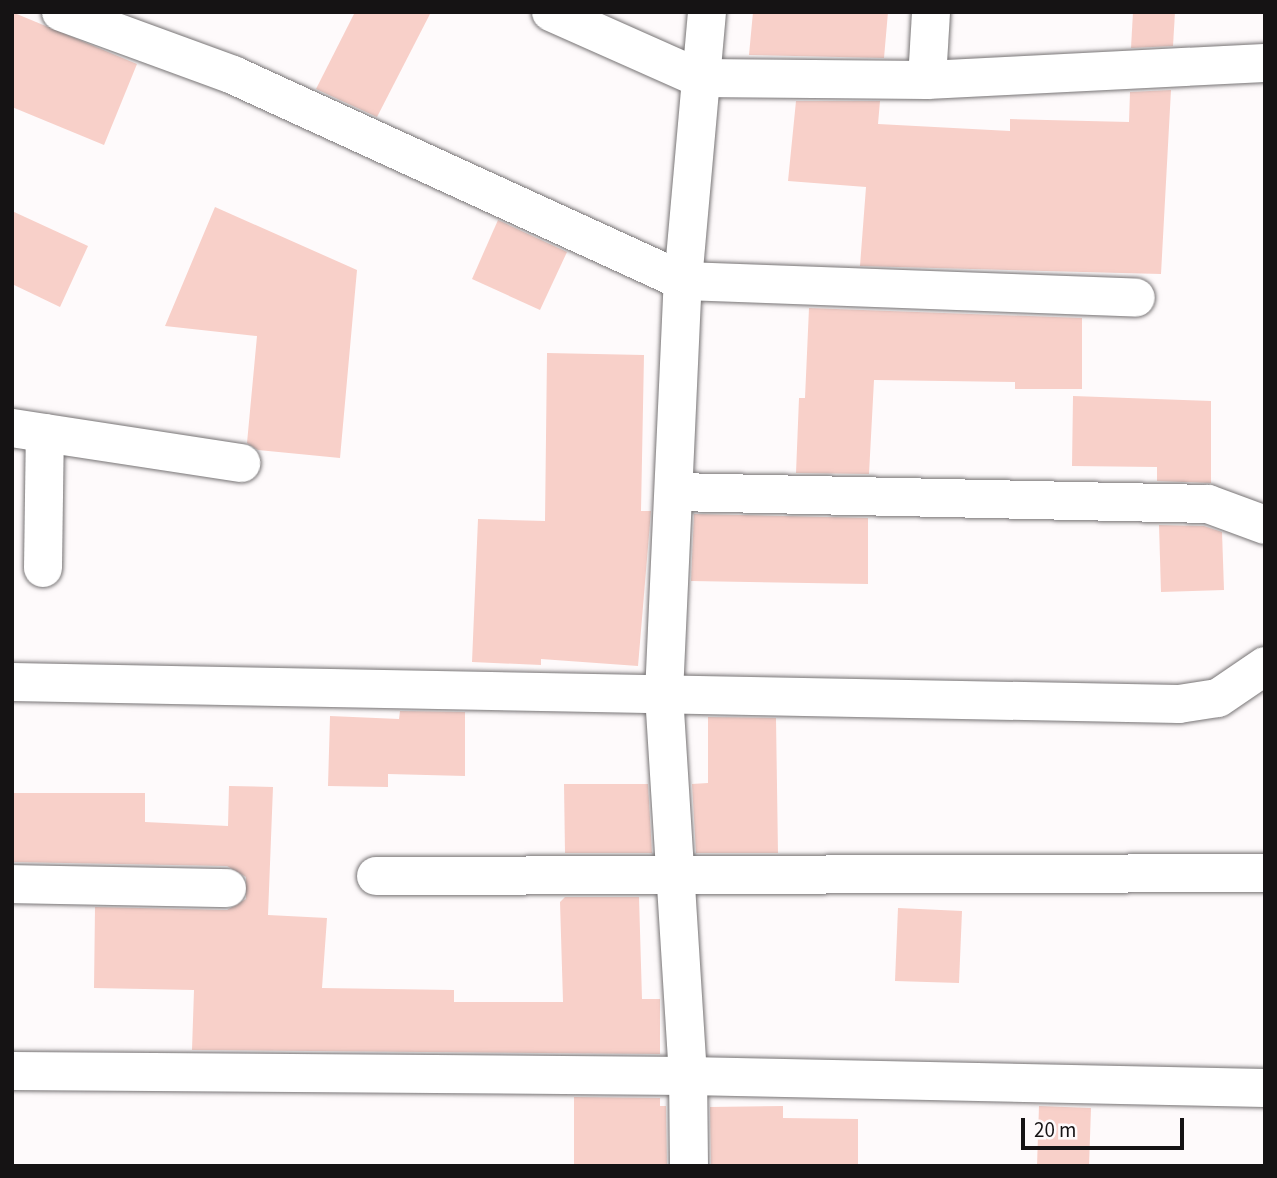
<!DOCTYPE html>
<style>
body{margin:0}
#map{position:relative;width:1277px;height:1178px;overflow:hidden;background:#fefafb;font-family:"Source Sans 3",sans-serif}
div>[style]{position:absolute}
.building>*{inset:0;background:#f8d0c9}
.roads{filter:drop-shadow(0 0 2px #777475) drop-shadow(0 0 2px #777475)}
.street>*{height:38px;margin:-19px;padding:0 19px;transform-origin:19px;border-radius:19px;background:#fff}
.secondary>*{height:38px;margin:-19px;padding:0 19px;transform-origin:19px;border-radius:19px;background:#fff}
span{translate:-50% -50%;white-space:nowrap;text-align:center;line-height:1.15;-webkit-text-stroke:7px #fefafb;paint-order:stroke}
.frame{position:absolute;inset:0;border:14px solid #151314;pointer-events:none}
.scale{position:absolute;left:1021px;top:1118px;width:163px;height:32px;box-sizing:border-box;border:4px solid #151314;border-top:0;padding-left:9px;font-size:21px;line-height:24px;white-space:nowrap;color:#151314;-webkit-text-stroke:5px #fefafb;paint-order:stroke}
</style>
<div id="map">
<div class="building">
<div style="clip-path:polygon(12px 12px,137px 64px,104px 145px,12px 107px)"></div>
<div style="clip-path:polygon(355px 12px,431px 12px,377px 117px,316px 89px)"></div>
<div style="clip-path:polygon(753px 12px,888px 12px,884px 58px,749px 55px)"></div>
<div style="clip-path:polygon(1133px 12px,1175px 12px,1173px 46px,1131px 48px)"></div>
<div style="clip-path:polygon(1171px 90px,1161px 274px,860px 266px,866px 187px,788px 181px,796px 101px,880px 101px,878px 124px,1010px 131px,1010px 119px,1129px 122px,1130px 92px)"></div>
<div style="clip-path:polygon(215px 207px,357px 270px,340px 458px,258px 450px,247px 443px,257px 336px,165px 326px)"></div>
<div style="clip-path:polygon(12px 211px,88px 246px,60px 307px,12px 284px)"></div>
<div style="clip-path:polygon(498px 220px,567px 252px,540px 310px,472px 279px)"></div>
<div style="clip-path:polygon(809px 308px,1082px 318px,1082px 389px,1015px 389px,1015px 382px,874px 380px,869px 474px,796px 473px,799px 398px,805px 398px)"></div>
<div style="clip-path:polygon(547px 353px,644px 355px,641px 511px,651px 511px,638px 666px,541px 659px,541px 665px,472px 662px,478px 519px,545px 521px)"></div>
<div style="clip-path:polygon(1073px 396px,1211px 401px,1211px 483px,1157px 481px,1157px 467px,1072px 466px)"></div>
<div style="clip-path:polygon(694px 514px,868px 518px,868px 584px,691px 581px)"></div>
<div style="clip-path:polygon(1159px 525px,1204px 526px,1222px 532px,1224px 590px,1161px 592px)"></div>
<div style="clip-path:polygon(400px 711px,465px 712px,465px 776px,388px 774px,388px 787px,328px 786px,330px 716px,399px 719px)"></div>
<div style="clip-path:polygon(708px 717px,776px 718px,778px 853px,696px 853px,692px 784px,708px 783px)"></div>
<div style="clip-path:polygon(564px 784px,648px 784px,652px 853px,565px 853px)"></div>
<div style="clip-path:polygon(229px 786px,273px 787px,268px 915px,327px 918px,322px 988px,454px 990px,454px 1002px,563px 1002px,560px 902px,565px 897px,639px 897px,642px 999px,660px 999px,660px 1054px,192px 1050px,194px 990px,94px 988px,95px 907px,227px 910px,246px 899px,246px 877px,227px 866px,12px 862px,12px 793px,145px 793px,145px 822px,228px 826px)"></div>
<div style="clip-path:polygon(898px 908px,962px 911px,959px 983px,895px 981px)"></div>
<div style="clip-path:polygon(574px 1097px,660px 1098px,660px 1106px,666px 1106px,667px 1166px,574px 1166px)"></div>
<div style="clip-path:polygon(783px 1106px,783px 1118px,858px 1119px,858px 1166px,711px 1166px,710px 1107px)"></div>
<div style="clip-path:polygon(1039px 1106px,1091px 1108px,1089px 1166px,1037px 1166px)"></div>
</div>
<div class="roads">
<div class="street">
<div style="left:61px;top:12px;width:183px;rotate:20.1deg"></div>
<div style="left:233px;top:75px;width:495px;rotate:24.6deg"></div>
<div style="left:683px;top:281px;width:453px;rotate:2.1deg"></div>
<div style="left:927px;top:80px;width:68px;rotate:-86.6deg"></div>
<div style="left:12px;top:428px;width:232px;rotate:8.7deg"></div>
<div style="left:676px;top:492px;width:532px;rotate:1.29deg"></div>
<div style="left:1208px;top:504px;width:61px;rotate:20.2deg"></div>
<div style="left:43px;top:568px;width:135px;rotate:-89.2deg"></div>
<div style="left:12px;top:682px;width:1167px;rotate:1.08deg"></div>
<div style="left:1179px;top:704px;width:39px;rotate:-9deg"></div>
<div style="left:1218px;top:698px;width:57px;rotate:-34.2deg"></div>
<div style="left:376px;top:876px;width:889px;rotate:-0.19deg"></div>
<div style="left:12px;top:884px;width:215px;rotate:1.1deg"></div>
<div style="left:12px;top:1071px;width:676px;rotate:0.42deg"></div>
<div style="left:688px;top:1076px;width:577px;rotate:1.19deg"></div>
<div style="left:689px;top:1166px;width:90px;rotate:-90.6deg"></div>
<div style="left:688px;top:1076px;width:383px;rotate:-93.6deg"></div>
<div style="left:664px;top:694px;width:413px;rotate:-87.4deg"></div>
<div style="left:683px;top:281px;width:270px;rotate:-84.9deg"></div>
</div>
<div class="secondary">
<div style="left:551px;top:12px;width:162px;rotate:24deg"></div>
<div style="left:699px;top:78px;width:228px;rotate:0.5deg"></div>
<div style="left:927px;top:80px;width:338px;rotate:-2.9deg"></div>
</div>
</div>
<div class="frame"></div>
<div class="scale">20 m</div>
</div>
